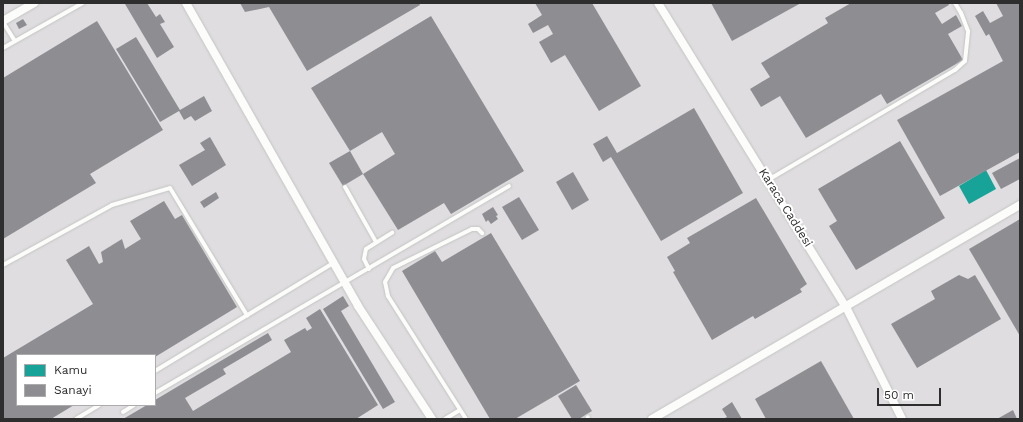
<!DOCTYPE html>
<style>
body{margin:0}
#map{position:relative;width:1023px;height:422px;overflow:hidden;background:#ece8e4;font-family:"Work Sans",sans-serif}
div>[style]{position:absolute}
.industrial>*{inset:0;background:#dfdddf}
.public>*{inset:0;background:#17a398}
.industry>*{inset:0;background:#8d8d92}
.roads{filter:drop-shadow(0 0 1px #c5c5c5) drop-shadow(0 0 1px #c5c5c5)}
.lane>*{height:4px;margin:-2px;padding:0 2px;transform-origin:2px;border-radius:2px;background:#fcfcfb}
.street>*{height:8px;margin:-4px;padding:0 4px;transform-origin:4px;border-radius:4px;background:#fcfcfb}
span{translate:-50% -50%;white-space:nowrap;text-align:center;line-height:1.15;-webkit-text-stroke:4px #fff;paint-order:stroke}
.street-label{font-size:12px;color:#2e2e2e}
.frame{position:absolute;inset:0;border:4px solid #2e2e2e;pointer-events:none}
.legend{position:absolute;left:16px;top:354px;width:140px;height:52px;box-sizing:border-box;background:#fff;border:1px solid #ababab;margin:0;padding:5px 7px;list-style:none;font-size:12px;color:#2e2e2e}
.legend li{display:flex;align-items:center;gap:8px;height:20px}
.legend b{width:20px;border:1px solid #ababab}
.scale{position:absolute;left:877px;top:388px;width:64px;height:18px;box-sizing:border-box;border:2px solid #2e2e2e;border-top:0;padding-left:5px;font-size:12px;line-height:14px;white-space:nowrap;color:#2e2e2e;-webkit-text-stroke:3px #fff;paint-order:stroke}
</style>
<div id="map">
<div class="industrial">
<div style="clip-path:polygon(evenodd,3px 3px,1020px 3px,1020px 419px,3px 419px,3px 3px,17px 355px,155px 355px,155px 405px,17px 405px,17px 355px)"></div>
</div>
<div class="public">
<div style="clip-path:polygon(986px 170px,996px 189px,969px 204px,959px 186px)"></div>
</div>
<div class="industry">
<div style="clip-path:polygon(147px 3px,156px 17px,160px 14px,165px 22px,160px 24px,174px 47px,157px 58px,125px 4px)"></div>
<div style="clip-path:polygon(240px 3px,419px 3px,420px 5px,307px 71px,269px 7px,245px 12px)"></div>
<div style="clip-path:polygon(535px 3px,592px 3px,641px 86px,599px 111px,565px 55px,551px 63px,539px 42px,553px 34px,548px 25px,533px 33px,528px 24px,542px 15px)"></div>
<div style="clip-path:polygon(711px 3px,801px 3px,732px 41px)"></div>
<div style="clip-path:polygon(851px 3px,948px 3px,949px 5px,935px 13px,942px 24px,956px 15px,962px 26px,948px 34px,963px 60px,887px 104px,881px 94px,806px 138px,780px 96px,761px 107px,750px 89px,770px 77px,761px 63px,828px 23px,825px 18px)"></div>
<div style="clip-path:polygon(996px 3px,1020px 3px,1020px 152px,940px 196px,897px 120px,1003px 61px,989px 34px,986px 36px,975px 16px,983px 11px,990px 23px,1003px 16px)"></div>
<div style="clip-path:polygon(431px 16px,524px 171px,451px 214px,444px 203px,398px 230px,363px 174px,395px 154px,382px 132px,350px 151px,311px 88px)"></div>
<div style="clip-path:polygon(23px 19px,27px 25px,19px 29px,16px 23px)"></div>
<div style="clip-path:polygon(97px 21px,163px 130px,90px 174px,96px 183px,3px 239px,3px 78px)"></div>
<div style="clip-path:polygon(136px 37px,180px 110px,204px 96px,212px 111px,195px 121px,191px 116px,184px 120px,179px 111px,160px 122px,116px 49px)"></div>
<div style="clip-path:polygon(694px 108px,743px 193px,661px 241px,611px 157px,603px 162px,593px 144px,607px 136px,617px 153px)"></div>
<div style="clip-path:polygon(210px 137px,226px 165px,192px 186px,179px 165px,205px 150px,200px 143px)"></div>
<div style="clip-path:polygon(900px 141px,945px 218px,856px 270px,829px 226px,837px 221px,818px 189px)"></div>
<div style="clip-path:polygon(350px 151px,363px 174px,343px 186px,329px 163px)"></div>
<div style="clip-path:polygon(1020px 158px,1020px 179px,1001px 189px,992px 173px)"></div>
<div style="clip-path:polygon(573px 172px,589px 200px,572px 210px,556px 182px)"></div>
<div style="clip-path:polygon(216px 192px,219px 198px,204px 208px,200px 202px)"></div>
<div style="clip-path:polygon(519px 197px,539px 230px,522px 240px,502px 207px)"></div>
<div style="clip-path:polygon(756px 198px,807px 284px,800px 289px,802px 292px,755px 319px,753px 316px,712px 340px,673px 272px,675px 271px,667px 257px,690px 243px,687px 238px)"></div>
<div style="clip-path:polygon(164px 201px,175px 219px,182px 215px,237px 307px,155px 357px,155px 355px,17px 355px,17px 405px,74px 405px,51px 419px,3px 419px,3px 358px,93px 304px,66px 260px,89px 246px,99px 264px,103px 262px,101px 252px,122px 239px,125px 249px,141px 239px,130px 221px)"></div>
<div style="clip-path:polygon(493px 207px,498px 215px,496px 216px,498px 219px,491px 224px,488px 220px,486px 222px,482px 214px)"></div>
<div style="clip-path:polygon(1020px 219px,1020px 336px,969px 249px)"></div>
<div style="clip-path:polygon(491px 233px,580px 381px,515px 419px,490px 419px,402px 271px,435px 251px,442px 262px)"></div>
<div style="clip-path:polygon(959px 275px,968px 279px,975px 275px,1001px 319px,917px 368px,891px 324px,935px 299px,931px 291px)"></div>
<div style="clip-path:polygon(343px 296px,349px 306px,341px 311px,395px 402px,383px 409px,323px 309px)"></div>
<div style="clip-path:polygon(320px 309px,378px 405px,356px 419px,123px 419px,147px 405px,155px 405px,155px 400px,268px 333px,272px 340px,223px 369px,226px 374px,185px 398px,193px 411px,291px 352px,284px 340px,305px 328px,307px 331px,312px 328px,306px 318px)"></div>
<div style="clip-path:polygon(821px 361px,854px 419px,766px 419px,755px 399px)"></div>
<div style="clip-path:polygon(576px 385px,592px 411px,579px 419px,572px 419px,558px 396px)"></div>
<div style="clip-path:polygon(732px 402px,742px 419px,723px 419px,727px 417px,722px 409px)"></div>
<div style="clip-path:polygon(1013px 410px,1017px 419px,997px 419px)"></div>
</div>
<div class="roads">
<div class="lane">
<div style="left:3px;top:22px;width:22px;rotate:58deg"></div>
<div style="left:3px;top:48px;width:92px;rotate:-29.4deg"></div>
<div style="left:768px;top:180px;width:217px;rotate:-30.5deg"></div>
<div style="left:955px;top:70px;width:13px;rotate:-42deg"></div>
<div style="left:965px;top:61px;width:30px;rotate:-84deg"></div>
<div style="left:968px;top:31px;width:19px;rotate:-111deg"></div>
<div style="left:961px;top:13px;width:12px;rotate:-121deg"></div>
<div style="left:345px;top:187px;width:63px;rotate:60.6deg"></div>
<div style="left:3px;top:265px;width:124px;rotate:-28.8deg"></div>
<div style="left:112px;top:205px;width:60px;rotate:-16.3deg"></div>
<div style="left:170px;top:188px;width:149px;rotate:58.8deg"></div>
<div style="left:369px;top:269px;width:11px;rotate:-117deg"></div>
<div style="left:364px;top:259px;width:10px;rotate:-79deg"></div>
<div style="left:366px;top:249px;width:31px;rotate:-32deg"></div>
<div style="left:155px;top:371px;width:208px;rotate:-31.2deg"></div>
<div style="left:155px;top:393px;width:410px;rotate:-30.3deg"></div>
<div style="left:123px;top:412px;width:13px;rotate:-32deg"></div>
<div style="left:76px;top:419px;width:27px;rotate:-31deg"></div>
<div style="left:445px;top:419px;width:17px;rotate:-31deg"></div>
<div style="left:466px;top:419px;width:146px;rotate:-122.4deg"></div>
<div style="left:388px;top:296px;width:14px;rotate:-102deg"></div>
<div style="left:385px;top:282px;width:16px;rotate:-60deg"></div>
<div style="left:393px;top:268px;width:88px;rotate:-26.3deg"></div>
<div style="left:472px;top:229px;width:6px"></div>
<div style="left:478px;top:229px;width:6px;rotate:45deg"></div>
<div style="left:587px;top:419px;width:2px;rotate:-63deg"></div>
</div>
<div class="street">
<div style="left:186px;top:3px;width:348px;rotate:60.4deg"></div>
<div style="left:358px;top:306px;width:135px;rotate:56.8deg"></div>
<div style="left:658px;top:3px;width:357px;rotate:58.3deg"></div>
<div style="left:846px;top:307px;width:125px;rotate:63.4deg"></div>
<div style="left:3px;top:21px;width:36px;rotate:-30deg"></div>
<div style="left:652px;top:419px;width:426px;rotate:-30.2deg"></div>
</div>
</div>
<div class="street-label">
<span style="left:785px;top:208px;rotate:58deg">Karaca Caddesi</span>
</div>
<div class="frame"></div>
<ul class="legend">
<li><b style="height:11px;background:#17a398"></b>Kamu</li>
<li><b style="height:11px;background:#8d8d92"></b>Sanayi</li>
</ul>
<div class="scale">50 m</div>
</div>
